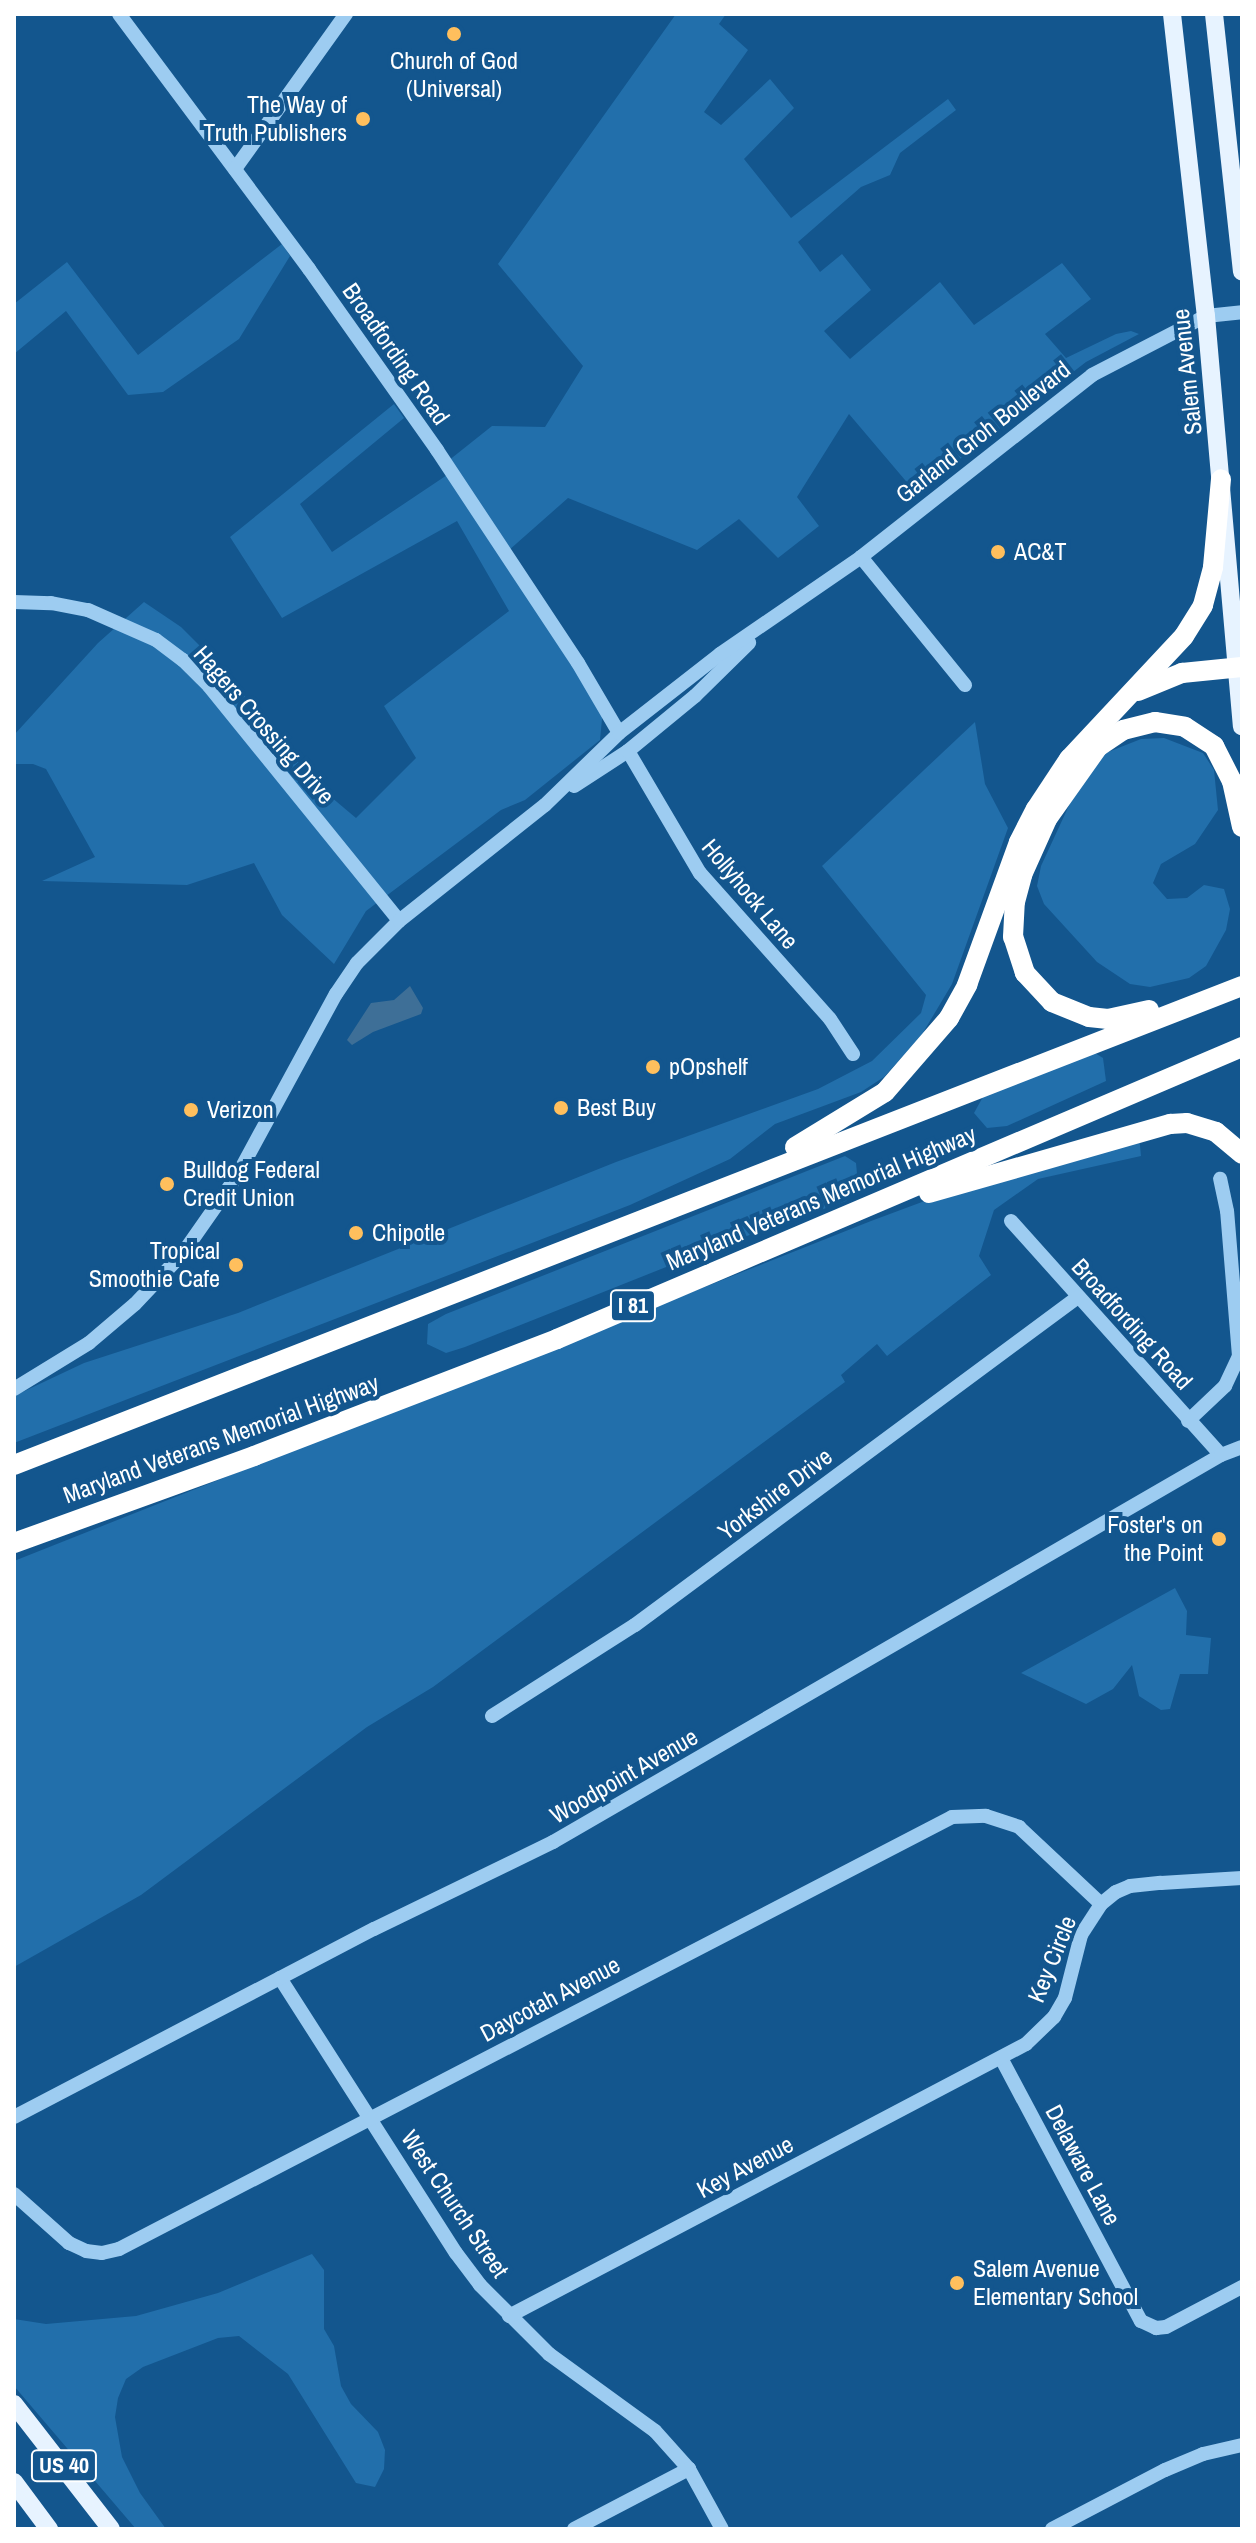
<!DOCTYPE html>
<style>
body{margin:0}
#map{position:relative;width:1256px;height:2543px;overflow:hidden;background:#13568e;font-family:"Archivo Narrow",sans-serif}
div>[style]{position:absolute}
.green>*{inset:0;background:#226fab}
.water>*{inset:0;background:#3e6f97}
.minor>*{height:14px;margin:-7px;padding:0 7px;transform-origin:7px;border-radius:7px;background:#9dccf1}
.major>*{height:18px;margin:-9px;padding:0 9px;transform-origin:9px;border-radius:9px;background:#e7f3ff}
.highway>*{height:20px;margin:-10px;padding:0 10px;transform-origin:10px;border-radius:10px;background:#fff}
.dots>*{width:22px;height:22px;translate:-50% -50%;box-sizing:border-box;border:4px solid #13568e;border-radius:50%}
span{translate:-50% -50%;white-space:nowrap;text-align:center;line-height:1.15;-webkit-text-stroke:8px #13568e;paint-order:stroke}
.shield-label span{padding:2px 6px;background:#13568e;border:2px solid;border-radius:6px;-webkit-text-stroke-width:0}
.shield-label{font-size:22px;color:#fff;font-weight:700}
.poi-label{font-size:24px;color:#fff}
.right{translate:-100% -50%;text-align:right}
.left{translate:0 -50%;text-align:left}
.street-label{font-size:24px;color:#fff}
.frame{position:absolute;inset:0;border:16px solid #fff;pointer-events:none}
</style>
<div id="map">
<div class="green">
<div style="clip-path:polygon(676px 14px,726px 14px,719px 24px,748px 50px,704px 112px,721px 125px,770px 79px,794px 108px,744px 159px,791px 218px,948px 99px,956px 110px,900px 153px,890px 175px,861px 187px,798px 242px,820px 272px,842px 254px,871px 290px,824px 331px,850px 359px,940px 282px,974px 325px,1062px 263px,1091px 299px,1045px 334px,1066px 358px,1116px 334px,1131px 331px,1139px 334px,1086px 362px,916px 493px,849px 414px,797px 497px,819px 526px,778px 558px,739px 519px,697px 550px,568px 498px,508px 551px,604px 698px,600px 740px,525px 800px,501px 810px,366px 911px,334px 964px,282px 915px,254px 863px,187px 885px,42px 881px,95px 857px,46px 769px,33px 764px,14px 764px,14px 735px,98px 643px,144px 602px,181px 627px,221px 667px,318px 786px,356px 818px,416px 758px,384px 706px,509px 611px,457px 521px,282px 618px,230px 537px,394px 404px,404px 418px,300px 504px,332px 552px,453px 471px,448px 461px,492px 426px,545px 427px,583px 366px,498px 264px)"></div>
<div style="clip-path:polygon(282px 244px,290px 256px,239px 339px,163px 392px,128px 395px,66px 311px,14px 354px,14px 304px,67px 262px,138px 355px)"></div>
<div style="clip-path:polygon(975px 722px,985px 784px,1008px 828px,952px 984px,921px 1036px,884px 1077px,861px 1092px,775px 1124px,730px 1159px,630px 1205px,14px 1443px,14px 1396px,84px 1363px,238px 1313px,616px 1162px,818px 1089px,872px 1061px,921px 1013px,926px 995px,822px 866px)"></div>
<div style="clip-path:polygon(1164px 738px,1203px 753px,1214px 770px,1218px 810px,1195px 844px,1161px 864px,1153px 883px,1167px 899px,1187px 898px,1204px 885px,1224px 889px,1230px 909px,1226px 930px,1206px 966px,1189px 978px,1150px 987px,1130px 984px,1097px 962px,1044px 904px,1037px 886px,1041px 866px,1078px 786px,1103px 754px,1141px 739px)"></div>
<div style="clip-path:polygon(1095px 1053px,1103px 1058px,1106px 1081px,1007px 1126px,987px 1128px,974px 1113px,984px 1095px)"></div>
<div style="clip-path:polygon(1139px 1135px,1141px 1156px,1038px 1179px,994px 1210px,979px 1256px,991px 1275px,887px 1356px,877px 1344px,841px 1375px,845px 1382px,433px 1687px,367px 1727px,141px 1895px,14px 1967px,14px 1561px,871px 1221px,973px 1183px)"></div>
<div style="clip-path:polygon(845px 1156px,856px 1163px,858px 1184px,846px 1201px,724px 1244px,465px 1347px,446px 1353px,427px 1344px,428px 1324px,446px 1314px)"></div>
<div style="clip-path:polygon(1175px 1588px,1187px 1611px,1186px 1635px,1211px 1638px,1208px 1674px,1180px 1674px,1170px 1709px,1161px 1710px,1139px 1696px,1132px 1665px,1113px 1689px,1086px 1704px,1021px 1673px)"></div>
<div style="clip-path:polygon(312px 2254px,324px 2270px,324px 2329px,334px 2346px,341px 2386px,351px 2404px,378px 2432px,385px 2450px,384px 2469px,375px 2487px,356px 2483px,288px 2374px,239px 2336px,218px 2338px,143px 2367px,126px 2379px,118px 2398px,115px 2417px,122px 2457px,140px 2493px,166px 2529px,136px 2529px,14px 2386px,14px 2319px,46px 2324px,136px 2316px,218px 2293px)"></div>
</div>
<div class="water">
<div style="clip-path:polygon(410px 986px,423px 1008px,421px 1014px,373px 1032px,352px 1045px,347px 1040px,371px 1003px,394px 1000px)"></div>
</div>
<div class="minor">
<div style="left:119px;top:14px;width:318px;rotate:53.3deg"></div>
<div style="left:309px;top:269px;width:222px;rotate:54.7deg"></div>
<div style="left:437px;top:450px;width:255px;rotate:56.5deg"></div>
<div style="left:578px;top:663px;width:81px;rotate:59.6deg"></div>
<div style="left:235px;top:169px;width:191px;rotate:-54.4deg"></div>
<div style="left:861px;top:557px;width:165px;rotate:50.9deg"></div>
<div style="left:14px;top:602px;width:37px;rotate:2deg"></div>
<div style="left:51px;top:603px;width:38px;rotate:11deg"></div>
<div style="left:88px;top:610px;width:74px;rotate:23.8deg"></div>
<div style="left:156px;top:640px;width:34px;rotate:37deg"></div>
<div style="left:183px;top:660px;width:37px;rotate:45deg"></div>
<div style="left:209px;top:686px;width:302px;rotate:51deg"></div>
<div style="left:628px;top:751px;width:142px;rotate:59.5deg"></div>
<div style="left:700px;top:873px;width:195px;rotate:48.3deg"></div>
<div style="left:830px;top:1019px;width:42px;rotate:56.7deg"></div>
<div style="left:574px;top:786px;width:64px;rotate:-32.9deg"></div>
<div style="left:628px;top:751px;width:87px;rotate:-39.4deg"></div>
<div style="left:695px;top:696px;width:76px;rotate:-44.5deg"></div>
<div style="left:1011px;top:1221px;width:314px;rotate:48.1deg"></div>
<div style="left:14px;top:1389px;width:88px;rotate:-31.5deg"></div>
<div style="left:89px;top:1343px;width:60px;rotate:-40.3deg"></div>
<div style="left:135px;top:1304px;width:70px;rotate:-46.7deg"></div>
<div style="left:183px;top:1253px;width:94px;rotate:-55deg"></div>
<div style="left:237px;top:1176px;width:207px;rotate:-61.5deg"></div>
<div style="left:336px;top:994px;width:37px;rotate:-56deg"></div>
<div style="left:357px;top:963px;width:59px;rotate:-45deg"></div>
<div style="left:399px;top:921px;width:186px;rotate:-38.5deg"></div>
<div style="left:545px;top:805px;width:103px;rotate:-44.2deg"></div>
<div style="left:619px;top:733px;width:128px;rotate:-38deg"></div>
<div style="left:720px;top:654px;width:171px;rotate:-34.5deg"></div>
<div style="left:861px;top:557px;width:294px;rotate:-38.2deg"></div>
<div style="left:1092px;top:375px;width:128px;rotate:-27.4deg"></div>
<div style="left:1206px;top:316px;width:36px;rotate:-6deg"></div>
<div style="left:1188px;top:1421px;width:51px;rotate:-43.4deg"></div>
<div style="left:1225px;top:1386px;width:33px;rotate:-65deg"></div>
<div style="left:1239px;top:1356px;width:145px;rotate:-94.7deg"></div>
<div style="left:1227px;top:1211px;width:33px;rotate:-102deg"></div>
<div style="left:492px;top:1716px;width:169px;rotate:-32.5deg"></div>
<div style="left:635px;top:1625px;width:551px;rotate:-36.52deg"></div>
<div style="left:280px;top:1978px;width:326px;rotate:57.4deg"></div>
<div style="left:456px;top:2253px;width:40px;rotate:53deg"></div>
<div style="left:480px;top:2285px;width:98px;rotate:45deg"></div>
<div style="left:549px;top:2354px;width:131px;rotate:36deg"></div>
<div style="left:655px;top:2431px;width:51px;rotate:48.2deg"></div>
<div style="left:689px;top:2469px;width:68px;rotate:61.2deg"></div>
<div style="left:1001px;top:2058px;width:298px;rotate:62deg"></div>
<div style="left:1141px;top:2321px;width:17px;rotate:25deg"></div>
<div style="left:1156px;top:2328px;width:10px;rotate:-6deg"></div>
<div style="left:1166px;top:2327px;width:86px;rotate:-27.8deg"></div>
<div style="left:14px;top:2117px;width:406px;rotate:-27.6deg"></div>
<div style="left:374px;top:1929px;width:199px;rotate:-25.9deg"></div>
<div style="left:553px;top:1842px;width:772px;rotate:-30.09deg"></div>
<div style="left:1221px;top:1455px;width:22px;rotate:-21deg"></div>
<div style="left:14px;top:2194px;width:74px;rotate:41.7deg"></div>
<div style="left:69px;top:2243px;width:19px;rotate:25deg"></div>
<div style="left:86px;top:2251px;width:16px;rotate:7deg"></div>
<div style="left:102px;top:2253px;width:17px;rotate:-13deg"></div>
<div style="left:119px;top:2249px;width:938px;rotate:-27.41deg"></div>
<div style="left:952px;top:1817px;width:34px;rotate:-2deg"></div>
<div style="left:986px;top:1816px;width:35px;rotate:18deg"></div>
<div style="left:1019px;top:1827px;width:112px;rotate:43.2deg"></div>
<div style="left:509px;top:2316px;width:584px;rotate:-27.75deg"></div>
<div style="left:1026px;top:2044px;width:39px;rotate:-44deg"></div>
<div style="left:1054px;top:2017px;width:22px;rotate:-60deg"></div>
<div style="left:1065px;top:1998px;width:65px;rotate:-75.7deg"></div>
<div style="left:1081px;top:1935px;width:37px;rotate:-57deg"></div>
<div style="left:1101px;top:1904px;width:19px;rotate:-39deg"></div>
<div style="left:1116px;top:1892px;width:15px;rotate:-23deg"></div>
<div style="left:1130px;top:1886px;width:31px;rotate:-6deg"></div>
<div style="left:1161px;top:1883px;width:81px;rotate:-3.5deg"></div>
<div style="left:574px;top:2529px;width:130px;rotate:-27.6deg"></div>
<div style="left:1052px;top:2529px;width:127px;rotate:-27.6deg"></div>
<div style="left:1165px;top:2470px;width:41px;rotate:-22.8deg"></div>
<div style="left:1203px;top:2454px;width:40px;rotate:-13deg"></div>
</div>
<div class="major">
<div style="left:1172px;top:14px;width:304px;rotate:83.6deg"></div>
<div style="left:1206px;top:316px;width:412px;rotate:85deg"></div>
<div style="left:1214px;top:14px;width:259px;rotate:83.8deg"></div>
<div style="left:14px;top:2404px;width:158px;rotate:52.2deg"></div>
<div style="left:14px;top:2482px;width:59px;rotate:53.3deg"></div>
</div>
<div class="highway">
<div style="left:1138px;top:691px;width:48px;rotate:-22.2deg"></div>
<div style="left:1182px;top:673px;width:60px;rotate:-5.7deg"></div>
<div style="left:1149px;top:1010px;width:42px;rotate:167.6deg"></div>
<div style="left:1108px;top:1019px;width:19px;rotate:-174deg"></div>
<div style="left:1089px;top:1017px;width:40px;rotate:-158deg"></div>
<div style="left:1052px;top:1002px;width:40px;rotate:-133deg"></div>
<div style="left:1025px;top:973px;width:38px;rotate:-108deg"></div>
<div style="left:1013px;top:937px;width:35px;rotate:-87deg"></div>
<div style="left:1015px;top:902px;width:28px;rotate:-75deg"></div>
<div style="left:1022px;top:875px;width:61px;rotate:-65.9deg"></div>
<div style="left:1047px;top:819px;width:88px;rotate:-54.7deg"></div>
<div style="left:1098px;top:747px;width:30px;rotate:-34deg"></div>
<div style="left:1123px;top:730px;width:33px;rotate:-14deg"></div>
<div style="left:1155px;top:722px;width:30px;rotate:9deg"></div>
<div style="left:1185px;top:727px;width:35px;rotate:33deg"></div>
<div style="left:1214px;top:746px;width:39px;rotate:63deg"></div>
<div style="left:1232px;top:781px;width:47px;rotate:77.7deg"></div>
<div style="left:795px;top:1147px;width:105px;rotate:-31.4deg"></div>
<div style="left:885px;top:1092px;width:98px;rotate:-49.1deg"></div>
<div style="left:949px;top:1018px;width:38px;rotate:-61deg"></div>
<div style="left:967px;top:985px;width:152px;rotate:-70deg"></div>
<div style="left:1019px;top:842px;width:37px;rotate:-63deg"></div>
<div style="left:1036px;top:809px;width:60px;rotate:-56.6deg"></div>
<div style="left:1069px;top:759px;width:168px;rotate:-46.9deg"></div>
<div style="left:1184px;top:636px;width:36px;rotate:-58deg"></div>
<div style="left:1203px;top:605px;width:39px;rotate:-75deg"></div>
<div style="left:1213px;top:567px;width:88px;rotate:-84.8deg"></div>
<div style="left:929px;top:1193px;width:251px;rotate:-16deg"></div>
<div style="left:1170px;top:1124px;width:17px;rotate:-3deg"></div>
<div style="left:1187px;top:1123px;width:30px;rotate:17deg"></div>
<div style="left:1216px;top:1132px;width:34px;rotate:40deg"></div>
<div style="left:14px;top:1465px;width:1318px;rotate:-21.31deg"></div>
<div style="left:14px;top:1543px;width:255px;rotate:-19.9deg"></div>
<div style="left:254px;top:1456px;width:325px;rotate:-21.1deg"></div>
<div style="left:557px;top:1339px;width:745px;rotate:-23.09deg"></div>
</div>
<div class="dots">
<div style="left:454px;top:34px;background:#ffbf5d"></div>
<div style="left:363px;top:119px;background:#ffbf5d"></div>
<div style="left:998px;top:552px;background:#ffbf5d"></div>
<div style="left:653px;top:1067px;background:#ffbf5d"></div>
<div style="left:561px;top:1108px;background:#ffbf5d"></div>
<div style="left:191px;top:1110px;background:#ffbf5d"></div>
<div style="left:167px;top:1184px;background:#ffbf5d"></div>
<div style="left:356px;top:1233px;background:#ffbf5d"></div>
<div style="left:236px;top:1265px;background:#ffbf5d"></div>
<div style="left:1219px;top:1539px;background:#ffbf5d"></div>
<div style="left:957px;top:2283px;background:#ffbf5d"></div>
</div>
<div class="shield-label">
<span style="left:633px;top:1306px">I 81</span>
<span style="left:64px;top:2466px">US 40</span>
</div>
<div class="poi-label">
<span style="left:454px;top:75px">Church of God<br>(Universal)</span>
<span class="right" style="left:347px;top:119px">The Way of<br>Truth Publishers</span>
<span class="left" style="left:1014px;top:552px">AC&amp;T</span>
<span class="left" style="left:669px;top:1067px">pOpshelf</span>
<span class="left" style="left:577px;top:1108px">Best Buy</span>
<span class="left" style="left:207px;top:1110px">Verizon</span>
<span class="left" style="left:183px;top:1184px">Bulldog Federal<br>Credit Union</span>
<span class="left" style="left:372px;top:1233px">Chipotle</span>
<span class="right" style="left:220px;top:1265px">Tropical<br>Smoothie Cafe</span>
<span class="right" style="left:1203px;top:1539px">Foster's on<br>the Point</span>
<span class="left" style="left:973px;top:2283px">Salem Avenue<br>Elementary School</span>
</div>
<div class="street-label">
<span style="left:396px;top:354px;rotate:55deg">Broadfording Road</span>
<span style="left:1187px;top:372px;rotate:-96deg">Salem Avenue</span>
<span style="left:983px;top:432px;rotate:-38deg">Garland Groh Boulevard</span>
<span style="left:264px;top:725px;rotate:49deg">Hagers Crossing Drive</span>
<span style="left:750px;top:894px;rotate:50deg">Hollyhock Lane</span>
<span style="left:821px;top:1198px;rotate:-23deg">Maryland Veterans Memorial Highway</span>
<span style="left:1132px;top:1324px;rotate:48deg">Broadfording Road</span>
<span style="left:221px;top:1439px;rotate:-20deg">Maryland Veterans Memorial Highway</span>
<span style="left:775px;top:1494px;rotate:-37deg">Yorkshire Drive</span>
<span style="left:624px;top:1776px;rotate:-30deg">Woodpoint Avenue</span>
<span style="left:1052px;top:1959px;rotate:-68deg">Key Circle</span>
<span style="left:550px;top:1999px;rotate:-28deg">Daycotah Avenue</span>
<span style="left:1083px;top:2165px;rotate:62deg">Delaware Lane</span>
<span style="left:745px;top:2167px;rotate:-28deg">Key Avenue</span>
<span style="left:455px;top:2204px;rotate:56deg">West Church Street</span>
</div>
<div class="frame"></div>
</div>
